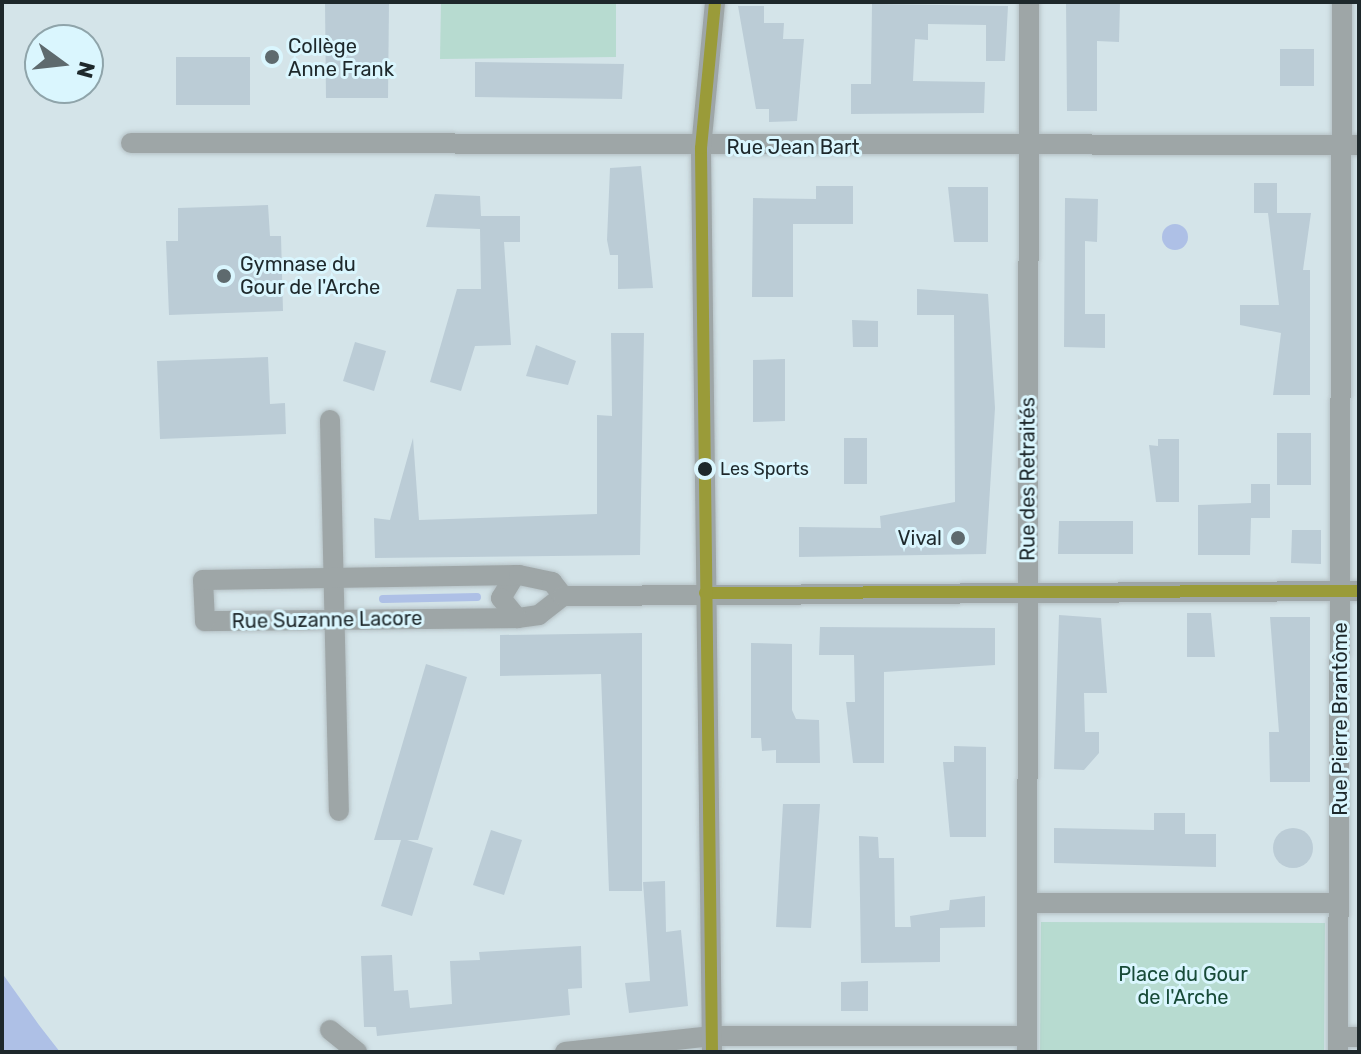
<!DOCTYPE html>
<meta charset="utf-8">
<style>
body{margin:0}
#map{position:relative;width:1361px;height:1054px;overflow:hidden;background:#d4e4e9;font-family:Rubik,sans-serif}
div>[style]{position:absolute}
.green>*{inset:0;background:#b7dbd0}
.water>*{inset:0;background:#aec0e6}
.round{border-radius:50%}
.stream>*{height:8px;margin:-4px;padding:0 4px;transform-origin:4px;border-radius:4px;background:#aec0e6}
.building>*{inset:0;background:#bbccd6}
.roads{filter:drop-shadow(0 0 2px #b5c1c5) drop-shadow(0 0 2px #b5c1c5)}
.minor>*{height:20px;margin:-10px;padding:0 10px;transform-origin:10px;border-radius:10px;background:#9ea6a7}
.bus-1>*{height:12px;margin:-6px;padding:0 6px;transform-origin:6px;border-radius:6px;background:#9a9b39}
.dots>*{width:22px;height:22px;translate:-50% -50%;box-sizing:border-box;border:4px solid #daf6fe;border-radius:50%}
span{translate:-50% -50%;white-space:nowrap;text-align:center;line-height:1.15;-webkit-text-stroke:6px #daf6fe;paint-order:stroke}
.bus-label{font-size:18px;color:#1e282b}
.left{translate:0 -50%;text-align:left}
.poi-label{font-size:20px;color:#1e282b}
.right{translate:-100% -50%;text-align:right}
.street-label{font-size:20px;color:#1e282b}
.park-label{font-size:20px;color:#184b38}
.frame{position:absolute;inset:0;border:4px solid #1e282b;pointer-events:none}
.north{position:absolute;left:24px;top:24px;width:80px;height:80px;box-sizing:border-box;background:#daf6fe;border:2px solid #8fa4aa;border-radius:50%;rotate:105deg;font-size:22px;font-weight:700;line-height:32px;text-align:center;color:#1e282b}
.north::after{content:'';display:block;margin:auto;width:28px;height:36px;background:#5e6a6e;clip-path:polygon(50% 0,100% 100%,50% 72%,0 100%)}
</style>
<div id="map">
<div class="green">
<div style="clip-path:polygon(441px 2px,616px 2px,616px 57px,440px 59px)"></div>
<div style="clip-path:polygon(1041px 922px,1325px 923px,1324px 1052px,1040px 1052px)"></div>
</div>
<div class="water">
<div class="round" style="left:1162px;top:224px;width:26px;height:26px"></div>
<div style="clip-path:polygon(2px 973px,39px 1025px,60px 1052px,2px 1052px)"></div>
</div>
<div class="stream">
<div style="left:383px;top:599px;width:94px;rotate:-1.2deg"></div>
</div>
<div class="building">
<div style="clip-path:polygon(325px 2px,389px 2px,388px 98px,326px 98px)"></div>
<div style="clip-path:polygon(1066px 2px,1120px 2px,1119px 42px,1097px 41px,1097px 111px,1067px 111px)"></div>
<div style="clip-path:polygon(872px 4px,1008px 6px,1005px 61px,986px 61px,986px 25px,928px 24px,928px 40px,915px 39px,913px 81px,985px 82px,984px 113px,851px 114px,851px 84px,871px 84px)"></div>
<div style="clip-path:polygon(738px 6px,764px 6px,764px 23px,784px 23px,783px 39px,804px 39px,797px 121px,769px 122px,769px 109px,756px 109px)"></div>
<div style="clip-path:polygon(1280px 49px,1314px 49px,1314px 86px,1280px 86px)"></div>
<div style="clip-path:polygon(176px 57px,250px 57px,250px 105px,176px 105px)"></div>
<div style="clip-path:polygon(475px 62px,624px 64px,622px 99px,475px 97px)"></div>
<div style="clip-path:polygon(641px 166px,653px 288px,618px 289px,618px 255px,610px 255px,607px 240px,610px 168px)"></div>
<div style="clip-path:polygon(1254px 183px,1277px 183px,1277px 213px,1254px 213px)"></div>
<div style="clip-path:polygon(816px 186px,853px 186px,853px 224px,793px 224px,793px 297px,752px 297px,753px 198px,816px 199px)"></div>
<div style="clip-path:polygon(948px 187px,988px 187px,988px 242px,954px 242px)"></div>
<div style="clip-path:polygon(435px 194px,480px 196px,481px 216px,520px 216px,520px 242px,504px 242px,511px 345px,475px 346px,461px 391px,430px 382px,457px 289px,481px 289px,480px 229px,426px 227px)"></div>
<div style="clip-path:polygon(1065px 198px,1098px 199px,1097px 242px,1085px 241px,1085px 314px,1105px 314px,1105px 348px,1064px 347px)"></div>
<div style="clip-path:polygon(268px 205px,270px 236px,281px 236px,283px 311px,169px 315px,166px 241px,178px 241px,178px 208px)"></div>
<div style="clip-path:polygon(1268px 213px,1311px 213px,1303px 270px,1310px 270px,1310px 395px,1273px 395px,1281px 333px,1240px 325px,1240px 305px,1279px 305px)"></div>
<div style="clip-path:polygon(917px 289px,988px 294px,995px 408px,986px 554px,799px 557px,799px 527px,881px 528px,880px 516px,955px 502px,954px 315px,917px 315px)"></div>
<div style="clip-path:polygon(852px 320px,878px 321px,878px 347px,853px 347px)"></div>
<div style="clip-path:polygon(611px 333px,644px 333px,640px 555px,375px 558px,374px 518px,390px 520px,413px 438px,419px 520px,597px 514px,597px 415px,612px 416px)"></div>
<div style="clip-path:polygon(355px 342px,386px 351px,374px 391px,343px 381px)"></div>
<div style="clip-path:polygon(536px 345px,576px 361px,568px 385px,526px 376px)"></div>
<div style="clip-path:polygon(268px 357px,270px 404px,285px 403px,286px 434px,160px 439px,157px 361px)"></div>
<div style="clip-path:polygon(785px 359px,785px 421px,753px 422px,753px 360px)"></div>
<div style="clip-path:polygon(1277px 433px,1311px 433px,1311px 485px,1277px 485px)"></div>
<div style="clip-path:polygon(844px 438px,867px 438px,867px 484px,844px 484px)"></div>
<div style="clip-path:polygon(1158px 439px,1179px 439px,1179px 502px,1156px 502px,1149px 445px,1158px 446px)"></div>
<div style="clip-path:polygon(1251px 484px,1270px 484px,1270px 518px,1251px 518px,1250px 555px,1198px 555px,1198px 505px,1251px 503px)"></div>
<div style="clip-path:polygon(1059px 521px,1133px 521px,1133px 554px,1058px 554px)"></div>
<div style="clip-path:polygon(1292px 530px,1321px 530px,1321px 564px,1291px 563px)"></div>
<div style="clip-path:polygon(1187px 613px,1211px 613px,1215px 657px,1187px 657px)"></div>
<div style="clip-path:polygon(1059px 615px,1101px 618px,1107px 693px,1084px 693px,1085px 732px,1099px 732px,1099px 753px,1084px 770px,1054px 769px)"></div>
<div style="clip-path:polygon(1270px 617px,1310px 617px,1310px 782px,1270px 782px,1269px 732px,1279px 732px)"></div>
<div style="clip-path:polygon(820px 627px,995px 628px,995px 665px,884px 672px,884px 763px,853px 763px,846px 702px,855px 702px,854px 655px,819px 655px)"></div>
<div style="clip-path:polygon(642px 633px,642px 891px,609px 891px,601px 674px,500px 676px,500px 635px)"></div>
<div style="clip-path:polygon(751px 643px,792px 644px,792px 710px,796px 719px,819px 720px,820px 763px,776px 763px,776px 750px,762px 751px,761px 738px,751px 738px)"></div>
<div style="clip-path:polygon(426px 664px,467px 677px,418px 840px,407px 840px,433px 848px,412px 916px,381px 906px,401px 840px,374px 840px)"></div>
<div style="clip-path:polygon(954px 746px,986px 747px,986px 837px,950px 837px,943px 762px,954px 762px)"></div>
<div style="clip-path:polygon(783px 804px,820px 804px,811px 928px,776px 927px)"></div>
<div style="clip-path:polygon(1154px 813px,1185px 813px,1185px 834px,1216px 834px,1216px 867px,1054px 863px,1054px 828px,1154px 830px)"></div>
<div class="round" style="left:1273px;top:828px;width:40px;height:40px"></div>
<div style="clip-path:polygon(491px 830px,522px 840px,504px 895px,473px 885px)"></div>
<div style="clip-path:polygon(859px 836px,878px 837px,879px 858px,894px 858px,895px 927px,911px 927px,910px 916px,949px 910px,950px 900px,985px 896px,985px 927px,940px 928px,940px 962px,861px 963px)"></div>
<div style="clip-path:polygon(665px 881px,666px 932px,681px 930px,688px 1006px,629px 1013px,625px 983px,650px 981px,643px 882px)"></div>
<div style="clip-path:polygon(581px 946px,582px 988px,568px 989px,570px 1015px,377px 1036px,376px 1027px,364px 1027px,361px 956px,392px 955px,394px 991px,408px 990px,410px 1008px,452px 1004px,450px 961px,480px 960px,479px 952px)"></div>
<div style="clip-path:polygon(868px 981px,868px 1011px,841px 1011px,841px 982px)"></div>
</div>
<div class="roads">
<div class="minor">
<div style="left:131px;top:143px;width:1228px;rotate:0.09deg"></div>
<div style="left:330px;top:420px;width:391px;rotate:88.7deg"></div>
<div style="left:515px;top:575px;width:27px;rotate:121deg"></div>
<div style="left:501px;top:598px;width:26px;rotate:51deg"></div>
<div style="left:563px;top:596px;width:31px;rotate:142deg"></div>
<div style="left:539px;top:615px;width:22px;rotate:172deg"></div>
<div style="left:517px;top:618px;width:312px;rotate:179.4deg"></div>
<div style="left:205px;top:621px;width:41px;rotate:-92.8deg"></div>
<div style="left:203px;top:580px;width:316px;rotate:-0.9deg"></div>
<div style="left:519px;top:575px;width:34px;rotate:12deg"></div>
<div style="left:552px;top:582px;width:18px;rotate:52deg"></div>
<div style="left:563px;top:596px;width:796px;rotate:-0.36deg"></div>
<div style="left:1027px;top:903px;width:312px"></div>
<div style="left:330px;top:1030px;width:35px;rotate:39deg"></div>
<div style="left:1338px;top:1037px;width:21px"></div>
<div style="left:565px;top:1052px;width:148px;rotate:-6.2deg"></div>
<div style="left:712px;top:1036px;width:315px"></div>
<div style="left:712px;top:1052px;width:904px;rotate:-90.7deg"></div>
<div style="left:701px;top:148px;width:147px;rotate:-84.5deg"></div>
<div style="left:1027px;top:1052px;width:1050px;rotate:-89.89deg"></div>
<div style="left:1338px;top:1052px;width:1050px;rotate:-89.78deg"></div>
</div>
</div>
<div class="bus-1">
<div style="left:705px;top:593px;width:654px;rotate:-0.18deg"></div>
<div style="left:712px;top:1052px;width:904px;rotate:-90.7deg"></div>
<div style="left:701px;top:148px;width:147px;rotate:-84.5deg"></div>
</div>
<div class="dots">
<div style="left:272px;top:57px;background:#5e6a6e"></div>
<div style="left:224px;top:276px;background:#5e6a6e"></div>
<div style="left:705px;top:469px;background:#1e282b"></div>
<div style="left:958px;top:538px;background:#5e6a6e"></div>
</div>
<div class="bus-label">
<span class="left" style="left:720px;top:469px">Les Sports</span>
</div>
<div class="poi-label">
<span class="left" style="left:288px;top:58px">Collège<br>Anne Frank</span>
<span class="left" style="left:240px;top:276px">Gymnase du<br>Gour de l'Arche</span>
<span class="right" style="left:942px;top:538px">Vival</span>
</div>
<div class="street-label">
<span style="left:793px;top:147px">Rue Jean Bart</span>
<span style="left:1028px;top:479px;rotate:-90deg">Rue des Retraités</span>
<span style="left:327px;top:620px;rotate:-1deg">Rue Suzanne Lacore</span>
<span style="left:1340px;top:719px;rotate:-90deg">Rue Pierre Brantôme</span>
</div>
<div class="park-label">
<span style="left:1183px;top:986px">Place du Gour<br>de l'Arche</span>
</div>
<div class="frame"></div>
<div class="north">N</div>
</div>
